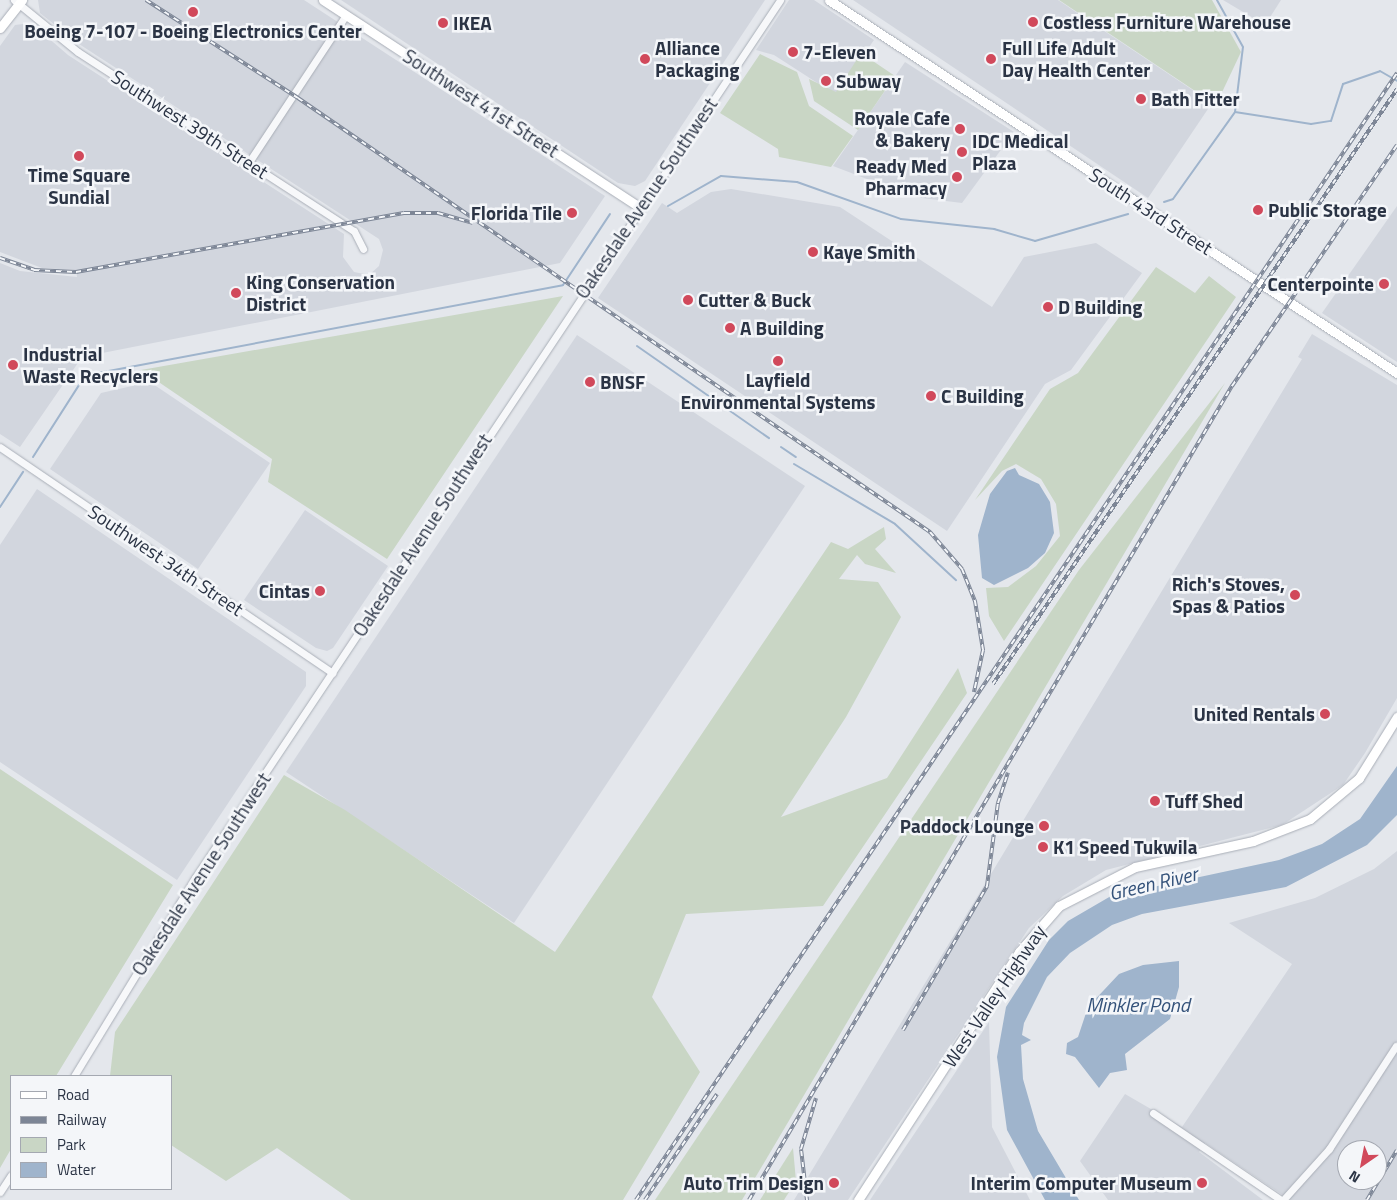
<!DOCTYPE html>
<style>
body{margin:0}
#map{position:relative;width:1397px;height:1200px;overflow:hidden;background:#e4e7ec;font-family:"Titillium Web",sans-serif}
div>[style]{position:absolute}
.built>*{inset:0;background:#d2d6de}
.green>*{inset:0;background:#c9d6c5}
.water>*{inset:0;background:#9fb4cc}
.stream>*{height:2px;margin:-1px;padding:0 1px;transform-origin:1px;border-radius:1px;background:#9fb4cc}
.roads{filter:drop-shadow(0 0 1px #a9aeb7) drop-shadow(0 0 1px #a9aeb7)}
.minor>*{height:7px;margin:-3.5px;padding:0 3.5px;transform-origin:3.5px;border-radius:3.5px;background:#f7f8fa}
.major>*{height:9px;margin:-4.5px;padding:0 4.5px;transform-origin:4.5px;border-radius:4.5px;background:#fff}
.rail>*{height:4px;margin-top:-2px;transform-origin:0;background:repeating-linear-gradient(90deg,#f4f6f9 0 5.5px,#7d8696 0 11px);box-sizing:border-box;border-block:1px solid #7d8696}
.dots>*{width:14px;height:14px;translate:-50% -50%;box-sizing:border-box;border:2px solid #f4f6f9;border-radius:50%}
span{translate:-50% -50%;white-space:nowrap;text-align:center;line-height:1.15;-webkit-text-stroke:5px #f4f6f9;paint-order:stroke}
.poi-label{font-size:19px;color:#2b3445;font-weight:700}
.left{translate:0 -50%;text-align:left}
.right{translate:-100% -50%;text-align:right}
.street-label{font-size:19px;color:#2b3445}
.water-label{font-size:20px;color:#34527a;font-style:italic}
.legend{position:absolute;left:10px;top:1075px;width:162px;height:115px;box-sizing:border-box;background:#f4f6f9;border:1px solid #a4a8b1;margin:0;padding:6px 9px;list-style:none;font-size:15px;color:#2b3445}
.legend li{display:flex;align-items:center;gap:10px;height:25px}
.legend b{width:25px;border:1px solid #a4a8b1}
.north{position:absolute;left:1337px;top:1140px;width:50px;height:50px;box-sizing:border-box;background:#f4f6f9;border:1px solid #a4a8b1;border-radius:50%;rotate:213deg;font-size:14px;font-weight:700;line-height:20px;text-align:center;color:#2b3445}
.north::after{content:'';display:block;margin:auto;width:18px;height:22px;background:#d1495b;clip-path:polygon(50% 0,100% 100%,50% 72%,0 100%)}
</style>
<div id="map">
<div class="built">
<div style="clip-path:polygon(38px 0,304px 0,605px 196px,560px 263px,82px 357px,20px 447px,0 434px,0 263px,20px 271px,77px 277px,76px 270px,42px 268px,0 252px,0 46px,15px 25px,31px 23px,68px 55px,344px 234px,343px 257px,354px 272px,369px 275px,379px 266px,383px 250px,379px 239px,79px 44px,40px 13px)"></div>
<div style="clip-path:polygon(341px 0,765px 0,645px 181px,635px 186px,618px 183px)"></div>
<div style="clip-path:polygon(789px 0,814px 0,874px 40px,836px 95px,774px 55px,756px 50px)"></div>
<div style="clip-path:polygon(853px 0,1058px 0,1212px 103px,1148px 198px)"></div>
<div style="clip-path:polygon(1223px 0,1281px 0,1265px 25px)"></div>
<div style="clip-path:polygon(905px 62px,1014px 132px,962px 203px,914px 197px,833px 166px)"></div>
<div style="clip-path:polygon(731px 189px,840px 207px,992px 307px,1024px 257px,1096px 243px,1142px 273px,1071px 370px,1045px 384px,947px 531px,598px 298px,662px 203px,677px 213px,711px 192px)"></div>
<div style="clip-path:polygon(1397px 206px,1397px 362px,1322px 313px)"></div>
<div style="clip-path:polygon(1312px 334px,1397px 385px,1397px 698px,1365px 753px,1343px 785px,1282px 825px,1106px 870px,1063px 896px,1029px 928px,848px 1200px,794px 1200px,1302px 359px,1298px 357px)"></div>
<div style="clip-path:polygon(577px 335px,805px 486px,514px 923px,286px 772px)"></div>
<div style="clip-path:polygon(150px 382px,270px 463px,198px 569px,50px 469px,101px 393px)"></div>
<div style="clip-path:polygon(37px 489px,306px 672px,306px 686px,177px 880px,0 762px,0 545px)"></div>
<div style="clip-path:polygon(305px 510px,388px 566px,333px 648px,327px 651px,316px 648px,244px 600px)"></div>
<div style="clip-path:polygon(evenodd,1397px 851px,1397px 1200px,1290px 1200px,1205px 1143px,1199px 1152px,1263px 1200px,1108px 1200px,1080px 1161px,1125px 1094px,1182px 1127px,1292px 964px,1229px 923px,1315px 898px,1374px 869px,1397px 851px,1347px 1150px,1377px 1150px,1377px 1180px,1347px 1180px,1347px 1150px)"></div>
<div style="clip-path:polygon(989px 1022px,992px 1127px,1030px 1200px,870px 1200px)"></div>
</div>
<div class="green">
<div style="clip-path:polygon(1059px 0,1212px 0,1241px 52px,1216px 105px)"></div>
<div style="clip-path:polygon(861px 53px,895px 76px,858px 130px,814px 101px,809px 79px,836px 92px)"></div>
<div style="clip-path:polygon(760px 54px,797px 72px,809px 106px,853px 136px,831px 167px,779px 157px,778px 149px,720px 113px)"></div>
<div style="clip-path:polygon(1156px 267px,1195px 293px,1209px 276px,1236px 297px,1004px 641px,989px 616px,986px 588px,1008px 587px,1036px 566px,1060px 536px,1056px 504px,1041px 479px,1016px 464px,1002px 471px,975px 500px,1050px 389px,1078px 373px)"></div>
<div style="clip-path:polygon(563px 296px,387px 559px,268px 482px,272px 459px,141px 370px)"></div>
<div style="clip-path:polygon(1225px 383px,742px 1200px,655px 1200px,1079px 570px)"></div>
<div style="clip-path:polygon(884px 527px,886px 539px,875px 549px,896px 573px,865px 564px,857px 555px,839px 579px,878px 582px,901px 617px,846px 717px,781px 817px,887px 778px,958px 668px,967px 693px,823px 906px,686px 914px,652px 997px,700px 1072px,623px 1200px,351px 1200px,277px 1148px,226px 1181px,171px 1145px,171px 1076px,110px 1076px,115px 1032px,284px 775px,345px 810px,555px 952px,831px 542px,848px 549px)"></div>
<div style="clip-path:polygon(0 769px,173px 885px,56px 1076px,11px 1076px,11px 1149px,0 1168px)"></div>
<div style="clip-path:polygon(793px 1148px,796px 1181px,784px 1200px,760px 1200px)"></div>
</div>
<div class="water">
<div style="clip-path:polygon(1015px 468px,1019px 475px,1039px 484px,1050px 502px,1054px 533px,1045px 553px,1028px 568px,994px 585px,982px 578px,978px 535px,990px 494px,1007px 471px)"></div>
<div style="clip-path:polygon(1397px 766px,1397px 815px,1367px 845px,1286px 887px,1142px 914px,1112px 925px,1070px 953px,1047px 977px,1024px 1023px,1022px 1035px,1031px 1040px,1021px 1045px,1023px 1079px,1038px 1131px,1079px 1200px,1045px 1200px,1007px 1130px,997px 1057px,1006px 1007px,1049px 940px,1068px 921px,1111px 896px,1279px 860px,1322px 844px,1360px 819px)"></div>
<div style="clip-path:polygon(1179px 961px,1179px 987px,1170px 1019px,1125px 1054px,1127px 1070px,1110px 1073px,1099px 1088px,1075px 1057px,1066px 1054px,1067px 1043px,1078px 1037px,1088px 1007px,1119px 974px,1143px 965px)"></div>
</div>
<div class="stream">
<div style="left:1235px;top:112px;width:77px;rotate:9deg"></div>
<div style="left:1311px;top:124px;width:20px;rotate:-9deg"></div>
<div style="left:1331px;top:121px;width:39px;rotate:-72deg"></div>
<div style="left:1343px;top:84px;width:39px;rotate:-19deg"></div>
<div style="left:1380px;top:71px;width:20px;rotate:30deg"></div>
<div style="left:1164px;top:202px;width:9px;rotate:-18deg"></div>
<div style="left:1173px;top:199px;width:107px;rotate:-54.5deg"></div>
<div style="left:1235px;top:112px;width:65px;rotate:-83deg"></div>
<div style="left:1243px;top:47px;width:54px;rotate:-119deg"></div>
<div style="left:668px;top:206px;width:61px;rotate:-29.5deg"></div>
<div style="left:721px;top:176px;width:76px;rotate:4.5deg"></div>
<div style="left:797px;top:182px;width:110px;rotate:19.6deg"></div>
<div style="left:901px;top:219px;width:94px;rotate:6.1deg"></div>
<div style="left:994px;top:229px;width:43px;rotate:16.3deg"></div>
<div style="left:1035px;top:241px;width:97px;rotate:-16.2deg"></div>
<div style="left:637px;top:346px;width:161px;rotate:34.9deg"></div>
<div style="left:781px;top:447px;width:18px;rotate:34deg"></div>
<div style="left:33px;top:457px;width:85px;rotate:-57.4deg"></div>
<div style="left:79px;top:385px;width:22px;rotate:-32deg"></div>
<div style="left:98px;top:373px;width:473px;rotate:-10.7deg"></div>
<div style="left:563px;top:285px;width:85px;rotate:-56.5deg"></div>
<div style="left:794px;top:464px;width:117px;rotate:30.7deg"></div>
<div style="left:895px;top:524px;width:83px;rotate:42.6deg"></div>
<div style="left:0;top:507px;width:42px;rotate:-56.7deg"></div>
</div>
<div class="roads">
<div class="minor">
<div style="left:14px;top:0;width:82px;rotate:39.1deg"></div>
<div style="left:78px;top:52px;width:329px;rotate:33deg"></div>
<div style="left:354px;top:231px;width:20px;rotate:63deg"></div>
<div style="left:249px;top:162px;width:176px;rotate:-56.6deg"></div>
<div style="left:0;top:447px;width:402px;rotate:34.2deg"></div>
<div style="left:74px;top:1076px;width:232px;rotate:-58.6deg"></div>
<div style="left:195px;top:878px;width:1055px;rotate:-56.32deg"></div>
<div style="left:1153px;top:1113px;width:155px;rotate:34.2deg"></div>
<div style="left:0;top:1192px;width:20px;rotate:-57deg"></div>
<div style="left:1283px;top:1200px;width:69px;rotate:-48deg"></div>
<div style="left:1329px;top:1149px;width:123px;rotate:-57deg"></div>
</div>
<div class="major">
<div style="left:323px;top:0;width:378px;rotate:33.2deg"></div>
<div style="left:829px;top:0;width:680px;rotate:33.29deg"></div>
<div style="left:0;top:28px;width:36px;rotate:-52deg"></div>
<div style="left:858px;top:1200px;width:296px;rotate:-57deg"></div>
<div style="left:1019px;top:952px;width:61px;rotate:-49deg"></div>
<div style="left:1059px;top:906px;width:85px;rotate:-27.2deg"></div>
<div style="left:1135px;top:867px;width:121px;rotate:-12.4deg"></div>
<div style="left:1253px;top:841px;width:61px;rotate:-21.1deg"></div>
<div style="left:1310px;top:819px;width:64px;rotate:-39.9deg"></div>
<div style="left:1359px;top:778px;width:72px;rotate:-58.1deg"></div>
</div>
</div>
<div class="rail">
<div style="left:146px;top:0;width:181px;rotate:32.8deg"></div>
<div style="left:298px;top:98px;width:767px;rotate:34.48deg"></div>
<div style="left:930px;top:532px;width:49px;rotate:49.1deg"></div>
<div style="left:962px;top:569px;width:35px;rotate:68deg"></div>
<div style="left:975px;top:601px;width:50px;rotate:80.7deg"></div>
<div style="left:983px;top:650px;width:43px;rotate:102.1deg"></div>
<div style="left:0;top:258px;width:36px;rotate:19deg"></div>
<div style="left:34px;top:270px;width:42px;rotate:2.7deg"></div>
<div style="left:76px;top:272px;width:333px;rotate:-10.2deg"></div>
<div style="left:404px;top:213px;width:34px"></div>
<div style="left:438px;top:213px;width:36px;rotate:16deg"></div>
<div style="left:993px;top:684px;width:719px;rotate:-55.82deg"></div>
<div style="left:903px;top:1030px;width:167px;rotate:-59.7deg"></div>
<div style="left:987px;top:886px;width:84px;rotate:-82.5deg"></div>
<div style="left:998px;top:803px;width:32px;rotate:-72deg"></div>
<div style="left:636px;top:1200px;width:1360px;rotate:-55.97deg"></div>
<div style="left:645px;top:1200px;width:128px;rotate:-55.8deg"></div>
<div style="left:749px;top:1200px;width:947px;rotate:-59.32deg"></div>
<div style="left:1232px;top:386px;width:292px;rotate:-55.6deg"></div>
<div style="left:807px;top:1200px;width:51px;rotate:-96.7deg"></div>
<div style="left:801px;top:1149px;width:53px;rotate:-73.6deg"></div>
<div style="left:1367px;top:1200px;width:58px;rotate:-59deg"></div>
</div>
<div class="dots">
<div style="left:193px;top:12px;background:#d1495b"></div>
<div style="left:1033px;top:22px;background:#d1495b"></div>
<div style="left:443px;top:23px;background:#d1495b"></div>
<div style="left:793px;top:52px;background:#d1495b"></div>
<div style="left:645px;top:59px;background:#d1495b"></div>
<div style="left:991px;top:59px;background:#d1495b"></div>
<div style="left:826px;top:81px;background:#d1495b"></div>
<div style="left:1141px;top:99px;background:#d1495b"></div>
<div style="left:960px;top:129px;background:#d1495b"></div>
<div style="left:962px;top:152px;background:#d1495b"></div>
<div style="left:79px;top:156px;background:#d1495b"></div>
<div style="left:957px;top:177px;background:#d1495b"></div>
<div style="left:1258px;top:210px;background:#d1495b"></div>
<div style="left:572px;top:213px;background:#d1495b"></div>
<div style="left:813px;top:252px;background:#d1495b"></div>
<div style="left:1384px;top:284px;background:#d1495b"></div>
<div style="left:236px;top:293px;background:#d1495b"></div>
<div style="left:688px;top:300px;background:#d1495b"></div>
<div style="left:1048px;top:307px;background:#d1495b"></div>
<div style="left:730px;top:328px;background:#d1495b"></div>
<div style="left:778px;top:361px;background:#d1495b"></div>
<div style="left:13px;top:365px;background:#d1495b"></div>
<div style="left:590px;top:382px;background:#d1495b"></div>
<div style="left:931px;top:396px;background:#d1495b"></div>
<div style="left:320px;top:591px;background:#d1495b"></div>
<div style="left:1295px;top:595px;background:#d1495b"></div>
<div style="left:1325px;top:714px;background:#d1495b"></div>
<div style="left:1155px;top:801px;background:#d1495b"></div>
<div style="left:1044px;top:826px;background:#d1495b"></div>
<div style="left:1043px;top:847px;background:#d1495b"></div>
<div style="left:834px;top:1183px;background:#d1495b"></div>
<div style="left:1202px;top:1183px;background:#d1495b"></div>
</div>
<div class="poi-label">
<span class="left" style="left:1043px;top:22px">Costless Furniture Warehouse</span>
<span class="left" style="left:453px;top:23px">IKEA</span>
<span style="left:193px;top:31px">Boeing 7-107 - Boeing Electronics Center</span>
<span class="left" style="left:655px;top:59px">Alliance<br>Packaging</span>
<span class="left" style="left:1002px;top:59px">Full Life Adult<br>Day Health Center</span>
<span class="left" style="left:803px;top:52px">7-Eleven</span>
<span class="left" style="left:836px;top:81px">Subway</span>
<span class="left" style="left:1151px;top:99px">Bath Fitter</span>
<span class="right" style="left:950px;top:129px">Royale Cafe<br>&amp; Bakery</span>
<span class="left" style="left:972px;top:152px">IDC Medical<br>Plaza</span>
<span class="right" style="left:947px;top:177px">Ready Med<br>Pharmacy</span>
<span style="left:79px;top:186px">Time Square<br>Sundial</span>
<span class="left" style="left:1268px;top:210px">Public Storage</span>
<span class="right" style="left:562px;top:213px">Florida Tile</span>
<span class="left" style="left:823px;top:252px">Kaye Smith</span>
<span class="left" style="left:246px;top:293px">King Conservation<br>District</span>
<span class="right" style="left:1374px;top:284px">Centerpointe</span>
<span class="left" style="left:698px;top:300px">Cutter &amp; Buck</span>
<span class="left" style="left:1058px;top:307px">D Building</span>
<span class="left" style="left:740px;top:328px">A Building</span>
<span class="left" style="left:23px;top:365px">Industrial<br>Waste Recyclers</span>
<span style="left:778px;top:391px">Layfield<br>Environmental Systems</span>
<span class="left" style="left:600px;top:382px">BNSF</span>
<span class="left" style="left:941px;top:396px">C Building</span>
<span class="right" style="left:1285px;top:595px">Rich's Stoves,<br>Spas &amp; Patios</span>
<span class="right" style="left:310px;top:591px">Cintas</span>
<span class="right" style="left:1315px;top:714px">United Rentals</span>
<span class="left" style="left:1165px;top:801px">Tuff Shed</span>
<span class="right" style="left:1034px;top:826px">Paddock Lounge</span>
<span class="left" style="left:1053px;top:847px">K1 Speed Tukwila</span>
<span class="right" style="left:824px;top:1183px">Auto Trim Design</span>
<span class="right" style="left:1192px;top:1183px">Interim Computer Museum</span>
</div>
<div class="street-label">
<span style="left:481px;top:103px;rotate:33deg">Southwest 41st Street</span>
<span style="left:190px;top:124px;rotate:33deg">Southwest 39th Street</span>
<span style="left:646px;top:198px;rotate:-56deg">Oakesdale Avenue Southwest</span>
<span style="left:1151px;top:211px;rotate:33deg">South 43rd Street</span>
<span style="left:422px;top:535px;rotate:-57deg">Oakesdale Avenue Southwest</span>
<span style="left:166px;top:560px;rotate:34deg">Southwest 34th Street</span>
<span style="left:201px;top:874px;rotate:-57deg">Oakesdale Avenue Southwest</span>
<span style="left:994px;top:996px;rotate:-56deg">West Valley Highway</span>
</div>
<div class="water-label">
<span style="left:1153px;top:883px;rotate:-13deg">Green River</span>
<span style="left:1138px;top:1004px">Minkler Pond</span>
</div>
<ul class="legend">
<li><b style="height:6px;background:#fff"></b>Road</li>
<li><b style="height:6px;background:#7d8696"></b>Railway</li>
<li><b style="height:14px;background:#c9d6c5"></b>Park</li>
<li><b style="height:14px;background:#9fb4cc"></b>Water</li>
</ul>
<div class="north">N</div>
</div>
